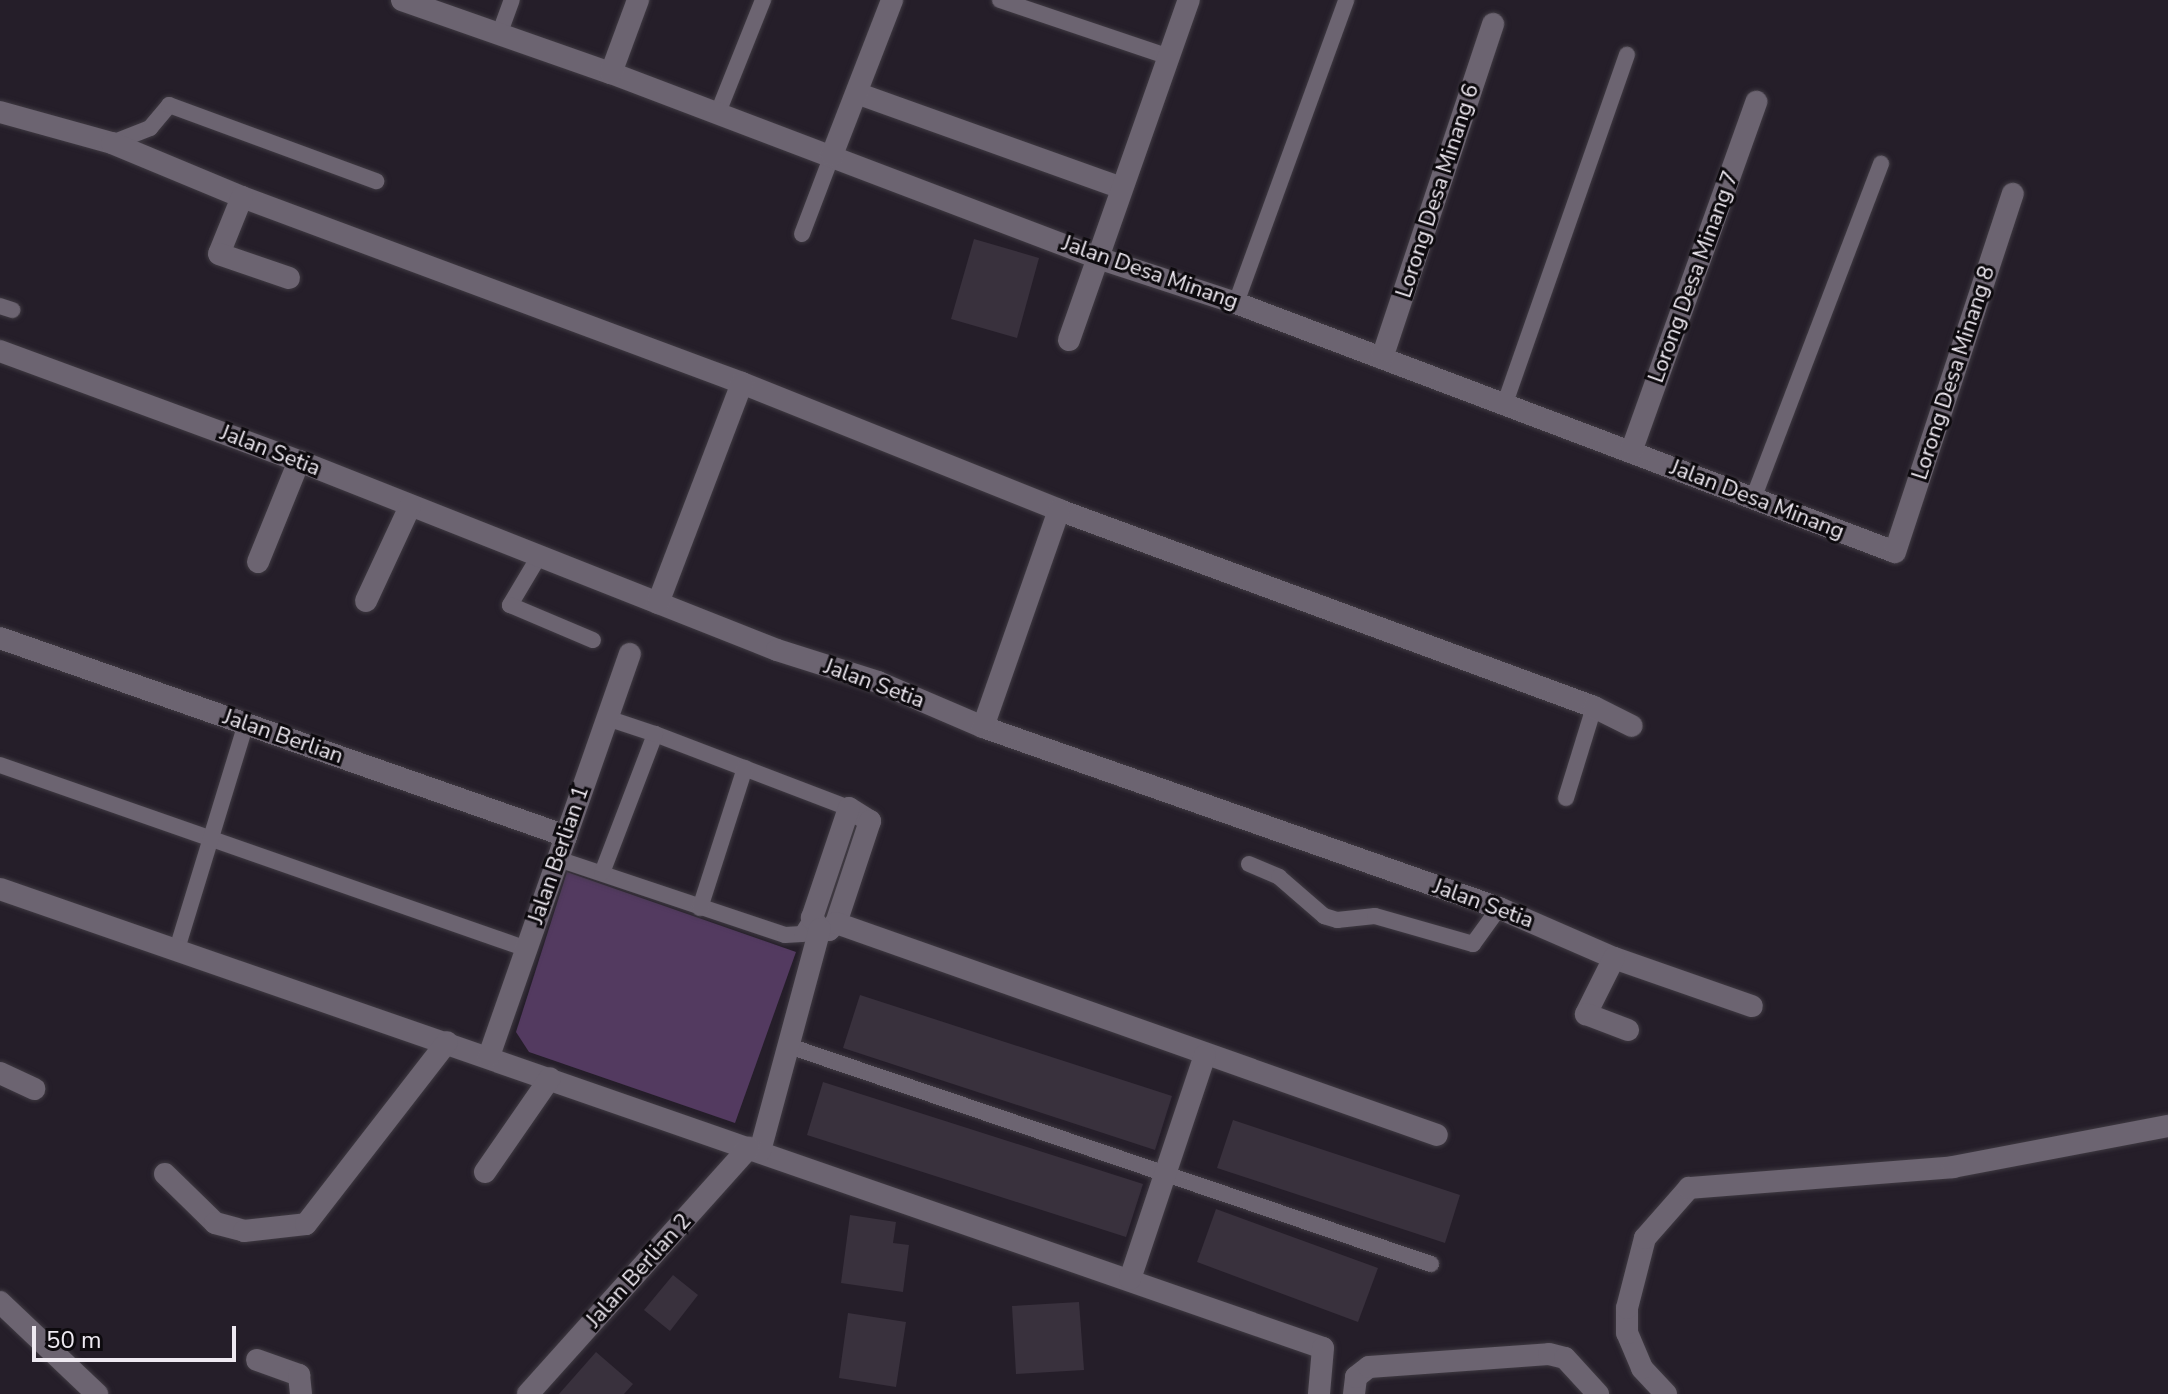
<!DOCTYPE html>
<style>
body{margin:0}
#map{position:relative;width:2168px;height:1394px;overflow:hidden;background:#251e29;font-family:"Nunito Sans",sans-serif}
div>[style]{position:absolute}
.green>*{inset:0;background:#533a60}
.building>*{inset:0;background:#39313d}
.roads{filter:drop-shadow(0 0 2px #3f3a42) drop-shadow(0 0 2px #3f3a42)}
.service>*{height:16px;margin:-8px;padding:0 8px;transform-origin:8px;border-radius:8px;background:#6c6471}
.minor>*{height:22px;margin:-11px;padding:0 11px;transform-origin:11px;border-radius:11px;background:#6c6471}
span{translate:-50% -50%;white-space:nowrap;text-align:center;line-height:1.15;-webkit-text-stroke:6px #0d0a0e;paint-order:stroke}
.street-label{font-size:22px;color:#eee9f1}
.scale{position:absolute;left:32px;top:1326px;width:204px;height:36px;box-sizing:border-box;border:4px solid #eee9f1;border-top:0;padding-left:10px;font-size:24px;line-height:28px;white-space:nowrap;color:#eee9f1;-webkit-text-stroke:6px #0d0a0e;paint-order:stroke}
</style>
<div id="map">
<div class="green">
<div style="clip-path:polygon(567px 872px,796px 952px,735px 1123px,529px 1052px,516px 1032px)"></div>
</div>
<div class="building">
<div style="clip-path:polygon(974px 239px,1039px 258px,1017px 338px,951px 319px)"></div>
<div style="clip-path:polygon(860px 995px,1172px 1096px,1155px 1150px,843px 1048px)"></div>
<div style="clip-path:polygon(823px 1082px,1143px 1184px,1126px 1237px,807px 1135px)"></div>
<div style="clip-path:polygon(1233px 1120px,1460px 1195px,1445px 1243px,1217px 1168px)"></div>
<div style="clip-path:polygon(1216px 1209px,1378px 1268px,1358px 1322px,1197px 1262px)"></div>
<div style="clip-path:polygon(850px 1215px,896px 1222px,893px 1243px,909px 1245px,903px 1292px,841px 1283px)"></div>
<div style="clip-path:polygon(673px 1275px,698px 1295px,670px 1331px,644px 1310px)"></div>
<div style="clip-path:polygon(1079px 1302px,1084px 1370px,1016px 1374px,1012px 1306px)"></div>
<div style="clip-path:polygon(848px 1313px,906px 1322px,896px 1387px,839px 1378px)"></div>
<div style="clip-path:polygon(596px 1352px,633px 1384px,624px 1394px,559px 1394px)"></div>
</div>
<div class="roads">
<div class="service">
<div style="left:1000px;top:0;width:178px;rotate:18.6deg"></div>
<div style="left:499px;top:35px;width:37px;rotate:-70deg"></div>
<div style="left:717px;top:115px;width:124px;rotate:-68.2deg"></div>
<div style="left:112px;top:143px;width:41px;rotate:-21.5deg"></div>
<div style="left:150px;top:128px;width:30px;rotate:-50deg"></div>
<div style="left:169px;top:105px;width:221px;rotate:20.2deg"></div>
<div style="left:802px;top:234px;width:85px;rotate:-69.2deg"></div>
<div style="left:1236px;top:303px;width:322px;rotate:-70deg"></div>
<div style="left:0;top:306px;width:13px;rotate:18deg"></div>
<div style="left:1505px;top:403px;width:369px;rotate:-70.7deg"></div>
<div style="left:1753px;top:499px;width:359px;rotate:-69.1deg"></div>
<div style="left:538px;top:558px;width:55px;rotate:120.8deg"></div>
<div style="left:510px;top:605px;width:90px;rotate:22.9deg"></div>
<div style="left:655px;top:734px;width:208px;rotate:20.9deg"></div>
<div style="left:0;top:765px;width:558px;rotate:19.25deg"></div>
<div style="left:1566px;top:798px;width:95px;rotate:-72.9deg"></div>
<div style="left:558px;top:859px;width:239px;rotate:18.5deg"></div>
<div style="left:785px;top:935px;width:17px;rotate:-3deg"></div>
<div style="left:802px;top:934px;width:19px;rotate:-58deg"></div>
<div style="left:1249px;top:864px;width:33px;rotate:23deg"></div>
<div style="left:1279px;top:877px;width:60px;rotate:40.9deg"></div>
<div style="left:1324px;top:916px;width:14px;rotate:17deg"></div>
<div style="left:1337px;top:920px;width:38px;rotate:-6deg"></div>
<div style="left:1375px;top:916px;width:102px;rotate:15.9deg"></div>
<div style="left:1473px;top:944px;width:44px;rotate:-54.2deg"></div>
<div style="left:602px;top:873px;width:149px;rotate:-69.1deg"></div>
<div style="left:655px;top:734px;width:51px;rotate:-161.6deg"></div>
<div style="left:700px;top:908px;width:147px;rotate:-72.2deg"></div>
<div style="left:177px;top:949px;width:235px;rotate:-73deg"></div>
<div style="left:789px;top:1046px;width:678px;rotate:18.76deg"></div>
</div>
<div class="minor">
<div style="left:402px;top:0;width:221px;rotate:19.3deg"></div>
<div style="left:611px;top:73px;width:521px;rotate:20.8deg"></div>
<div style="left:1098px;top:258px;width:145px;rotate:18.1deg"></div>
<div style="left:1236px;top:303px;width:704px;rotate:20.7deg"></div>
<div style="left:1895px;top:552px;width:377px;rotate:-71.8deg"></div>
<div style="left:611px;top:73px;width:78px;rotate:-69.7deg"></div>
<div style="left:859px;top:94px;width:278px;rotate:19.7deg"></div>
<div style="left:0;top:112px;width:116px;rotate:15.5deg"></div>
<div style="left:112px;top:143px;width:141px;rotate:22.6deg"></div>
<div style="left:242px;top:197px;width:533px;rotate:20.41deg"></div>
<div style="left:742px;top:383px;width:341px;rotate:21.8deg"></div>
<div style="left:1059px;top:510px;width:570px;rotate:20.21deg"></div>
<div style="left:1594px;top:707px;width:42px;rotate:26.6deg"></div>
<div style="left:832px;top:155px;width:166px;rotate:-68.8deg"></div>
<div style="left:242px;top:197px;width:61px;rotate:112deg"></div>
<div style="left:219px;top:254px;width:74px;rotate:18.9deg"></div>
<div style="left:1069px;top:340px;width:361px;rotate:-70.6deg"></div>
<div style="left:0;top:351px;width:319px;rotate:20.2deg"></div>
<div style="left:299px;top:461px;width:514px;rotate:21.57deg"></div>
<div style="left:777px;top:650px;width:106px;rotate:17.6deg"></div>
<div style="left:878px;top:682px;width:114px;rotate:23.2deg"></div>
<div style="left:983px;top:727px;width:547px;rotate:19.33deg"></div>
<div style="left:1499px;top:908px;width:125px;rotate:23.5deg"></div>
<div style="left:1614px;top:958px;width:146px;rotate:19.2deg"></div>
<div style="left:1382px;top:358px;width:352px;rotate:-71.6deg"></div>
<div style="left:1631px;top:452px;width:372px;rotate:-70.3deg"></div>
<div style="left:258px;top:562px;width:109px;rotate:-67.9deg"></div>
<div style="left:366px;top:601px;width:105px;rotate:-65.1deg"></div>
<div style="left:658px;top:603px;width:235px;rotate:-69.1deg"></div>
<div style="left:0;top:638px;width:600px;rotate:19.28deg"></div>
<div style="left:983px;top:727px;width:230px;rotate:-70.7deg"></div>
<div style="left:849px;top:808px;width:25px;rotate:32deg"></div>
<div style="left:870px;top:821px;width:108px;rotate:108.4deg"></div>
<div style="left:836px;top:923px;width:10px;rotate:135deg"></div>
<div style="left:829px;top:930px;width:9px;rotate:-174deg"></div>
<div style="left:820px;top:929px;width:14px;rotate:-126deg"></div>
<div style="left:812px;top:918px;width:116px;rotate:-71.4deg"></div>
<div style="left:0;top:889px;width:1400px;rotate:19.13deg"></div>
<div style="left:1323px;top:1348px;width:46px;rotate:95deg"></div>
<div style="left:836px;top:923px;width:637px;rotate:19.43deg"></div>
<div style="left:1614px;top:958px;width:63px;rotate:116.6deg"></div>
<div style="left:1586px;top:1014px;width:45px;rotate:20.9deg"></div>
<div style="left:489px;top:1056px;width:426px;rotate:-70.7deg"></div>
<div style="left:0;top:1073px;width:38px;rotate:25deg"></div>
<div style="left:760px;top:1151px;width:230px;rotate:-74.9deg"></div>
<div style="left:485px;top:1172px;width:114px;rotate:-55.3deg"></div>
<div style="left:165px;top:1174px;width:70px;rotate:44.4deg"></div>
<div style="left:215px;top:1223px;width:30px;rotate:15deg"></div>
<div style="left:244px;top:1231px;width:62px;rotate:-6.4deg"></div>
<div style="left:306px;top:1224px;width:230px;rotate:-52.2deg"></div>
<div style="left:1130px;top:1279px;width:236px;rotate:-71.5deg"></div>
<div style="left:0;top:1302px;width:134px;rotate:43.5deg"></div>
<div style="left:257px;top:1360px;width:45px;rotate:19.7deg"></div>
<div style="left:299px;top:1375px;width:19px;rotate:84deg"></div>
<div style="left:528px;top:1394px;width:331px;rotate:-48.1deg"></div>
<div style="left:1354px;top:1394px;width:17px;rotate:-83deg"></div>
<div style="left:1356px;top:1377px;width:16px;rotate:-38deg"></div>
<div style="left:1369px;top:1367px;width:180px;rotate:-4.1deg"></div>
<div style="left:1549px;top:1354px;width:16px;rotate:14deg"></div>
<div style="left:1565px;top:1358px;width:49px;rotate:47.5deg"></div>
<div style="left:1666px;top:1394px;width:35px;rotate:-133deg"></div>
<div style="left:1642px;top:1368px;width:38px;rotate:-113deg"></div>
<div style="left:1627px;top:1333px;width:25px;rotate:-90deg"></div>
<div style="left:1627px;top:1308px;width:72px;rotate:-75.6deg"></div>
<div style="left:1645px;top:1238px;width:67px;rotate:-48.7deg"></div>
<div style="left:1689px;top:1188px;width:265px;rotate:-4.5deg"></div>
<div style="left:1953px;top:1167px;width:219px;rotate:-10.8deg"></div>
</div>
</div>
<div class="street-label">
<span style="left:1438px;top:191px;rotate:-72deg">Lorong Desa Minang 6</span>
<span style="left:1150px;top:273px;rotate:19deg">Jalan Desa Minang</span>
<span style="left:1694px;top:277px;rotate:-70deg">Lorong Desa Minang 7</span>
<span style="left:1954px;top:373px;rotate:-72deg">Lorong Desa Minang 8</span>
<span style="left:270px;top:451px;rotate:21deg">Jalan Setia</span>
<span style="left:1757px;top:500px;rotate:21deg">Jalan Desa Minang</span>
<span style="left:874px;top:684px;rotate:20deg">Jalan Setia</span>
<span style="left:283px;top:737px;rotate:19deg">Jalan Berlian</span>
<span style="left:559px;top:855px;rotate:-71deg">Jalan Berlian 1</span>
<span style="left:1483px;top:904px;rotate:20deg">Jalan Setia</span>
<span style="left:639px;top:1271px;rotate:-48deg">Jalan Berlian 2</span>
</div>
<div class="scale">50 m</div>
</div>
